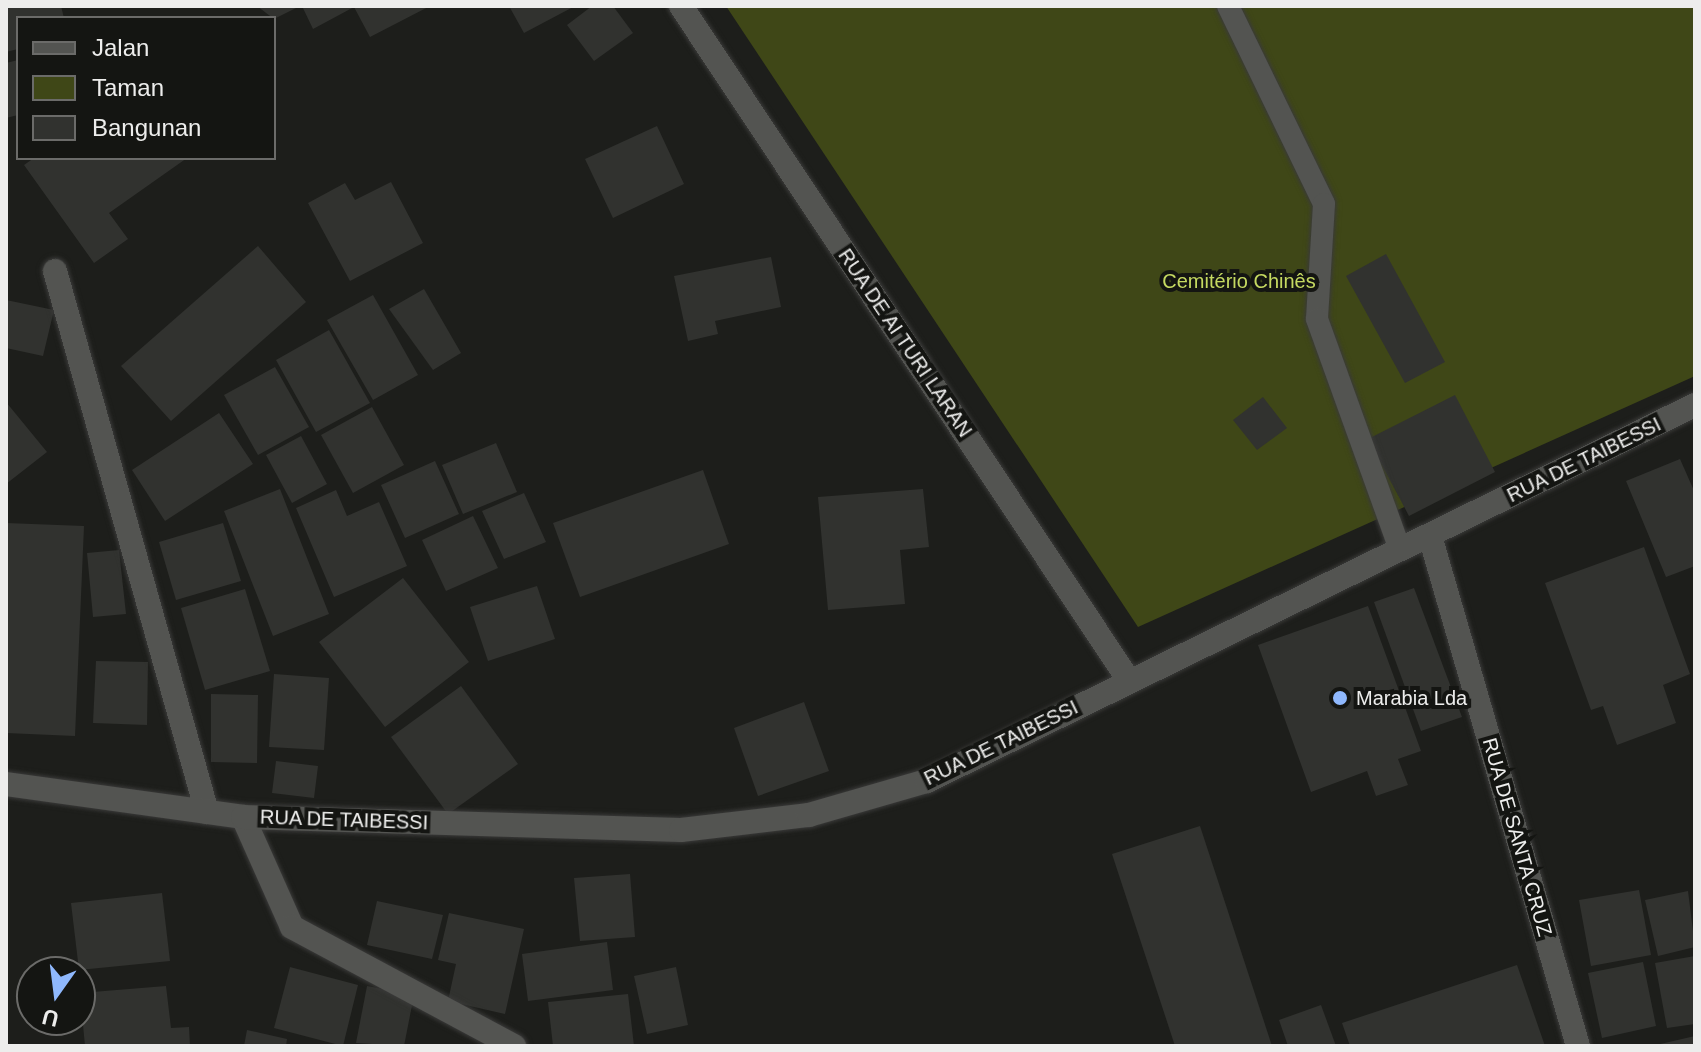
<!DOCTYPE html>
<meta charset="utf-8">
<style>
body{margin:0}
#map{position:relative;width:1701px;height:1052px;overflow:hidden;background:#1d1e1b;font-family:Helvetica,sans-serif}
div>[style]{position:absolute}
.green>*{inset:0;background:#3f4717}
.building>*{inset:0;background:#31322f}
.roads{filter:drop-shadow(0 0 2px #3a3a39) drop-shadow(0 0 2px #3a3a39)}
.service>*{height:22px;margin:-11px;padding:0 11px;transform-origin:11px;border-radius:11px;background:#535451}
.minor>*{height:24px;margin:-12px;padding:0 12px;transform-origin:12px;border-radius:12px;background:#535451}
.tertiary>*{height:24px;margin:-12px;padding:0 12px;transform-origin:12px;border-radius:12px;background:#535451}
.dots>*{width:22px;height:22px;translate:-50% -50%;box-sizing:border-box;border:4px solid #141512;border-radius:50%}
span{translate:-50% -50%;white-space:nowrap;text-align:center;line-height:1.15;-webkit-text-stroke:8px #141512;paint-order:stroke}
.park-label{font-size:20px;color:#c5d961}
.street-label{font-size:20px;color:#ededec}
.poi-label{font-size:20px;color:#ededec}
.left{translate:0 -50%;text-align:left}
.frame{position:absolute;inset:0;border:8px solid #ededec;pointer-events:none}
.legend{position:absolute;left:16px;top:16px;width:260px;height:144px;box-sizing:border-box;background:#141512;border:2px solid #6b6b69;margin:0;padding:10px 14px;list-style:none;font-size:24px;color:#ededec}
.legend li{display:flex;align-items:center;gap:16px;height:40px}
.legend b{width:40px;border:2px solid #6b6b69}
.north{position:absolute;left:16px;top:956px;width:80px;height:80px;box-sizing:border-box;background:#141512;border:2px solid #6b6b69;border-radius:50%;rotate:194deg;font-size:22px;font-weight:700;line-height:32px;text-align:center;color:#ededec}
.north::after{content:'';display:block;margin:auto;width:28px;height:36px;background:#8fb8fd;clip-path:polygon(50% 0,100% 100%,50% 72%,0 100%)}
</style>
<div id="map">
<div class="green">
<div style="clip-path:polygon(726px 6px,1695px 6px,1695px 376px,1138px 627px)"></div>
</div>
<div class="building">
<div style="clip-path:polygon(6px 6px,61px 6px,64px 18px,18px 18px,18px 49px,6px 52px)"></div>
<div style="clip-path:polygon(257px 6px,300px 6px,274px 19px)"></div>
<div style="clip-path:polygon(302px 6px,430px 6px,370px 37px,354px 7px,313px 29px)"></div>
<div style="clip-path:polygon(509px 6px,575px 6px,524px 33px)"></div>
<div style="clip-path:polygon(592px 6px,613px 6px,633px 33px,594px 61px,567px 25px)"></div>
<div style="clip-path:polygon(18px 60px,18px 115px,6px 118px,6px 63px)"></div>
<div style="clip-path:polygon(657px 126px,684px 184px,613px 218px,585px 159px)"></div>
<div style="clip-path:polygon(34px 158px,187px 158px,109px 213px,128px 239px,94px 263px,24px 165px)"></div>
<div style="clip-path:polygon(391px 182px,423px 243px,350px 281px,308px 203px,345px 183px,355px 200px)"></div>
<div style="clip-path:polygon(258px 246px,306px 302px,171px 421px,121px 366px)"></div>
<div style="clip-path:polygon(1386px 254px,1445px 362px,1405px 383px,1346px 276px)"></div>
<div style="clip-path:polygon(771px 257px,781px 307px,715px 321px,718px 334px,688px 341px,674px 276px)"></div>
<div style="clip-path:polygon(424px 289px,461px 353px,433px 370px,389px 309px)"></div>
<div style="clip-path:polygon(373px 295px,418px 375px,373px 400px,327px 320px)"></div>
<div style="clip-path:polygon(6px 300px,54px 310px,43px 356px,6px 348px)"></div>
<div style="clip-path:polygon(329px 330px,370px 403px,316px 432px,276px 360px)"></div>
<div style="clip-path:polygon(275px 367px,309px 427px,258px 455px,224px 395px)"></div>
<div style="clip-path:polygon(1455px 395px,1495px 472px,1409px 516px,1368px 439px)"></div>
<div style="clip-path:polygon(1263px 397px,1287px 428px,1257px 450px,1233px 420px)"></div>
<div style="clip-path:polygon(6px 402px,47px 452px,6px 484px)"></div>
<div style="clip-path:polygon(372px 407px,404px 465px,353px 493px,321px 435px)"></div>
<div style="clip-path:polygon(219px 413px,253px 464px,165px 521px,132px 470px)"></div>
<div style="clip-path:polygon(301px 436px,327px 484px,292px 503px,266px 455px)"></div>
<div style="clip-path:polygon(496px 443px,517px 492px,463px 514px,442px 465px)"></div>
<div style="clip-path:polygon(1680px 459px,1695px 493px,1695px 566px,1666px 577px,1626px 481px)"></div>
<div style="clip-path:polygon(435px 461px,459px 514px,405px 538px,381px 485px)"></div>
<div style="clip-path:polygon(703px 470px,729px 544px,580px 597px,553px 523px)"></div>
<div style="clip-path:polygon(280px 489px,329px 614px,273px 636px,224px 511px)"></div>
<div style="clip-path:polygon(923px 489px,929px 547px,900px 550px,905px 604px,828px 610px,818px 497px)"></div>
<div style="clip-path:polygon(336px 490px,347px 516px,379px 502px,407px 566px,334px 597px,296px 508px)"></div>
<div style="clip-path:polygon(524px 493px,546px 542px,504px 559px,482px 511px)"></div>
<div style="clip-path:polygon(473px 516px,498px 568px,446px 591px,422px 540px)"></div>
<div style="clip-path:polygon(6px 523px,84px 526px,75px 736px,6px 733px)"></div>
<div style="clip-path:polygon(223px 523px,241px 581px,176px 600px,159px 542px)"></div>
<div style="clip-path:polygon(1644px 547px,1690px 674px,1663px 685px,1676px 723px,1617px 745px,1603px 706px,1591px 710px,1545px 583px)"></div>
<div style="clip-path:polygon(119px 550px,126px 614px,93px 617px,87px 553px)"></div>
<div style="clip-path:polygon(403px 578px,469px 662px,385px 727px,319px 642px)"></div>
<div style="clip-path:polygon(537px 586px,555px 639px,488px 661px,470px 607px)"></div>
<div style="clip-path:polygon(1414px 588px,1462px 717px,1421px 731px,1374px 602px)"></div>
<div style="clip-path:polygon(245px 589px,270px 671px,205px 690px,181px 608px)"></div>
<div style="clip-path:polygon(1368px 606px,1421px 751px,1398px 759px,1408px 785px,1376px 796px,1367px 771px,1311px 792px,1258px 645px)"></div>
<div style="clip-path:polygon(96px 661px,148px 662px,147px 725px,93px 723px)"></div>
<div style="clip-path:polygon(274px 674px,329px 678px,324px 750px,269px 747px)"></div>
<div style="clip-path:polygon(461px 686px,518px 764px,448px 814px,391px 737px)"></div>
<div style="clip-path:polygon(211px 694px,258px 695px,257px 763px,211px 762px)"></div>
<div style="clip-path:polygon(804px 702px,829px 771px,758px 796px,734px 728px)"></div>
<div style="clip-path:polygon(276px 761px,318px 766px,314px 798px,272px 793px)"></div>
<div style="clip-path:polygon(1200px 826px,1272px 1046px,1175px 1046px,1112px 854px)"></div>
<div style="clip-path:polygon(630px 874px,635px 937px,580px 941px,574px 878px)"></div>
<div style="clip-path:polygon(1639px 890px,1651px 955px,1591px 966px,1579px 900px)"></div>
<div style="clip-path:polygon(1688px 891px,1695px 947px,1658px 956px,1645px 900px)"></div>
<div style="clip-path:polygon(162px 893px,170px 961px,79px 970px,71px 903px)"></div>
<div style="clip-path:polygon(377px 901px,443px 915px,432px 959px,367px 945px)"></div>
<div style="clip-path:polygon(449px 913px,524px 929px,505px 1014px,448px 1001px,456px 964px,438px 960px)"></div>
<div style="clip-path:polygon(607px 942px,613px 990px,528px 1001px,522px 954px)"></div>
<div style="clip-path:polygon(1695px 956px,1695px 1024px,1667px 1028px,1655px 963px)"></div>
<div style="clip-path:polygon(1643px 962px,1656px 1026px,1602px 1038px,1588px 973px)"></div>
<div style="clip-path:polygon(1517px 965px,1545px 1046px,1350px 1046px,1342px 1023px)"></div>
<div style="clip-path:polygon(290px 967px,358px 985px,343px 1046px,274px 1028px)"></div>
<div style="clip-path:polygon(676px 967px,688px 1025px,647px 1034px,634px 976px)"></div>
<div style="clip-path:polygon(166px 986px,171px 1028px,189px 1027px,190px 1046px,85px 1046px,80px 993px)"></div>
<div style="clip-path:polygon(367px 986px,414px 995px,404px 1046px,356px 1043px)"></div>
<div style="clip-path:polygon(628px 994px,634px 1046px,553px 1046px,548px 1002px)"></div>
<div style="clip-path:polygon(1321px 1005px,1336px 1046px,1288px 1046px,1279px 1020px)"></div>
<div style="clip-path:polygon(247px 1030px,287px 1039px,286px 1046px,244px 1046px)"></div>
<div style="clip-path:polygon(1695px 1036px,1695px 1046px,1657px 1046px,1656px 1045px)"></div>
</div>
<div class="roads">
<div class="service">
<div style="left:1228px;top:6px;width:220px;rotate:64.1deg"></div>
<div style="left:1324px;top:204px;width:115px;rotate:93.5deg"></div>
<div style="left:1317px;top:319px;width:245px;rotate:70.2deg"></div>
</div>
<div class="minor">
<div style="left:681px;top:6px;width:808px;rotate:56.41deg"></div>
<div style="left:55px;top:271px;width:562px;rotate:74.31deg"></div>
<div style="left:243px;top:817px;width:120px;rotate:66deg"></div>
<div style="left:292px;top:927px;width:252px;rotate:28.2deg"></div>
</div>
<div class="tertiary">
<div style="left:1430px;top:536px;width:531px;rotate:73.82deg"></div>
<div style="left:6px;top:784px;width:239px;rotate:7.9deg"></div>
<div style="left:243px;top:817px;width:438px;rotate:1.7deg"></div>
<div style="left:681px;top:830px;width:129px;rotate:-6.7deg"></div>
<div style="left:809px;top:815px;width:123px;rotate:-16.1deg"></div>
<div style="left:927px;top:781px;width:855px;rotate:-26.09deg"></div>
</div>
</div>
<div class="dots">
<div style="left:1340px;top:698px;background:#8fb8fd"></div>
</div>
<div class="park-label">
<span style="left:1239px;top:281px">Cemitério Chinês</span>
</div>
<div class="street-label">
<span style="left:905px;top:343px;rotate:56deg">RUA DE AI TURI LARAN</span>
<span style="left:1584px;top:460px;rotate:-26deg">RUA DE TAIBESSI</span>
<span style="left:1001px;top:743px;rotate:-26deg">RUA DE TAIBESSI</span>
<span style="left:344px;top:820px;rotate:2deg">RUA DE TAIBESSI</span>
<span style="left:1517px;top:837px;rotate:74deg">RUA DE SANTA CRUZ</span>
</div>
<div class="poi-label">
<span class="left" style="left:1356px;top:698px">Marabia Lda</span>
</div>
<div class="frame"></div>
<ul class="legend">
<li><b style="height:10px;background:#535451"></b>Jalan</li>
<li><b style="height:22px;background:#3f4717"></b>Taman</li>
<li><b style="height:22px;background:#31322f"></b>Bangunan</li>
</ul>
<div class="north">U</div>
</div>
